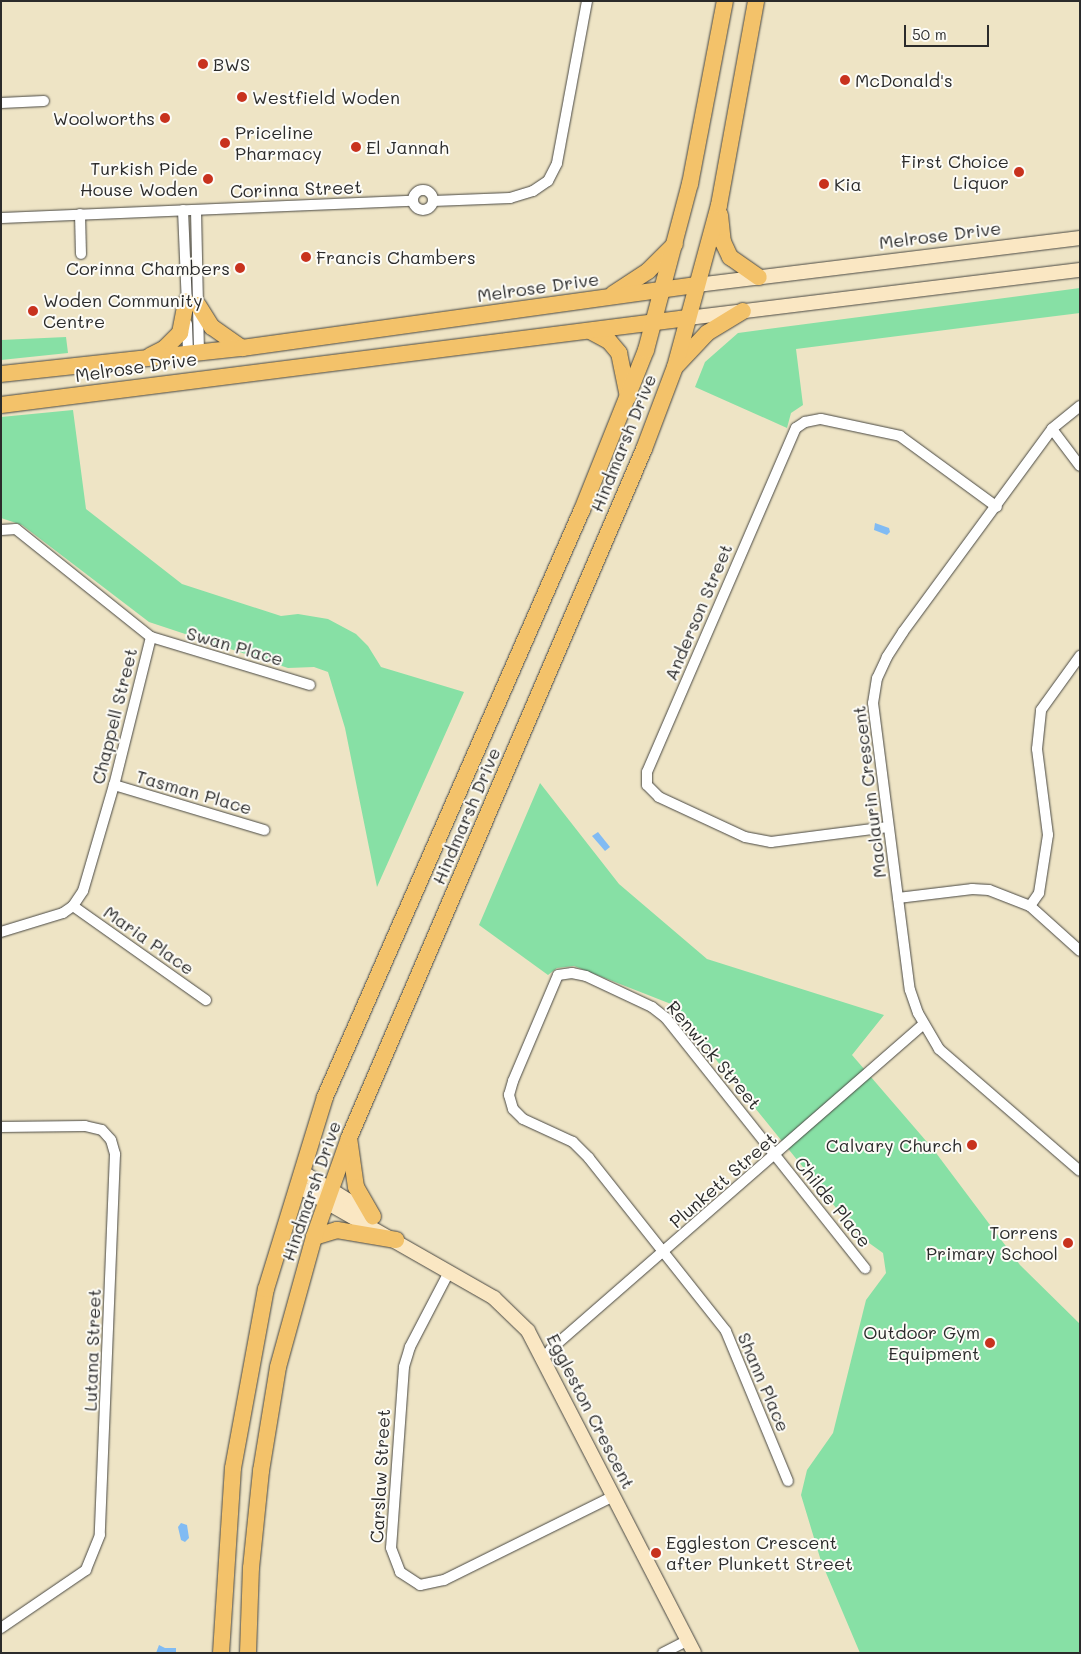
<!DOCTYPE html>
<style>
body{margin:0}
#map{position:relative;width:1081px;height:1654px;overflow:hidden;background:#eee4c5;font-family:Mali,sans-serif}
div>[style]{position:absolute}
.green>*{inset:0;background:#87e0a5}
.water>*{inset:0;background:#81bbf3}
.roads{filter:drop-shadow(0 0 1px #484742) drop-shadow(0 0 1px #484742)}
.street>*{height:10px;margin:-5px;padding:0 5px;transform-origin:5px;border-radius:5px;background:#fff}
.street>.ring{margin:-5px;padding:0;box-sizing:content-box;background:none;border:10px solid #fff;border-radius:50%}
.secondary>*{height:14px;margin:-7px;padding:0 7px;transform-origin:7px;border-radius:7px;background:#fae7c3}
.primary>*{height:16px;margin:-8px;padding:0 8px;transform-origin:8px;border-radius:8px;background:#f3c26a}
.dots>*{width:14px;height:14px;translate:-50% -50%;box-sizing:border-box;border:2px solid #fdfcf7;border-radius:50%}
span{translate:-50% -50%;white-space:nowrap;text-align:center;line-height:1.15;-webkit-text-stroke:4px #fdfcf7;paint-order:stroke}
.poi-label{font-size:18px;color:#2b2b2b}
.left{translate:0 -50%;text-align:left}
.right{translate:-100% -50%;text-align:right}
.street-label{font-size:18px;color:#2b2b2b}
.frame{position:absolute;inset:0;border:2px solid #2b2b2b;pointer-events:none}
.scale{position:absolute;left:904px;top:25px;width:85px;height:22px;box-sizing:border-box;border:2px solid #2b2b2b;border-top:0;padding-left:6px;font-size:15px;line-height:18px;white-space:nowrap;color:#2b2b2b;-webkit-text-stroke:4px #fdfcf7;paint-order:stroke}
</style>
<div id="map">
<div class="green">
<div style="clip-path:polygon(1080px 288px,1080px 313px,796px 349px,803px 405px,791px 413px,787px 428px,695px 387px,705px 362px,738px 333px)"></div>
<div style="clip-path:polygon(66px 337px,68px 353px,1px 360px,1px 340px)"></div>
<div style="clip-path:polygon(73px 410px,86px 509px,182px 584px,281px 616px,298px 614px,328px 619px,356px 634px,368px 646px,381px 667px,464px 692px,377px 887px,345px 728px,328px 672px,314px 667px,288px 668px,149px 622px,22px 525px,1px 518px,1px 417px)"></div>
<div style="clip-path:polygon(540px 783px,619px 884px,707px 959px,884px 1015px,852px 1055px,933px 1149px,1020px 1265px,1080px 1324px,1080px 1653px,860px 1653px,821px 1561px,801px 1495px,807px 1470px,833px 1433px,866px 1300px,886px 1273px,883px 1253px,858px 1235px,671px 1004px,574px 966px,557px 968px,548px 975px,479px 925px)"></div>
</div>
<div class="water">
<div style="clip-path:polygon(875px 523px,889px 528px,890px 532px,887px 535px,874px 530px)"></div>
<div style="clip-path:polygon(598px 832px,610px 847px,605px 851px,592px 836px)"></div>
<div style="clip-path:polygon(181px 1523px,187px 1525px,189px 1538px,185px 1542px,181px 1540px,178px 1527px)"></div>
<div style="clip-path:polygon(159px 1645px,165px 1648px,176px 1648px,176px 1653px,156px 1653px)"></div>
</div>
<div class="roads">
<div class="street">
<div style="left:1px;top:103px;width:43px;rotate:-2.7deg"></div>
<div class="ring" style="left:413px;top:190px;width:10px;height:10px"></div>
<div style="left:433px;top:201px;width:77px;rotate:-2.2deg"></div>
<div style="left:510px;top:198px;width:24px;rotate:-17deg"></div>
<div style="left:533px;top:191px;width:18px;rotate:-34deg"></div>
<div style="left:548px;top:181px;width:20px;rotate:-63deg"></div>
<div style="left:557px;top:163px;width:165px;rotate:-79.5deg"></div>
<div style="left:183px;top:210px;width:97px;rotate:87.6deg"></div>
<div style="left:196px;top:210px;width:143px;rotate:88.8deg"></div>
<div style="left:80px;top:214px;width:40px;rotate:88.6deg"></div>
<div style="left:1px;top:218px;width:412px;rotate:-2.4deg"></div>
<div style="left:187px;top:324px;width:30px;rotate:88deg"></div>
<div style="left:1080px;top:406px;width:36px;rotate:141deg"></div>
<div style="left:1052px;top:429px;width:252px;rotate:126.3deg"></div>
<div style="left:903px;top:632px;width:30px;rotate:123deg"></div>
<div style="left:887px;top:657px;width:23px;rotate:115deg"></div>
<div style="left:877px;top:678px;width:25px;rotate:99deg"></div>
<div style="left:873px;top:703px;width:289px;rotate:82.7deg"></div>
<div style="left:910px;top:990px;width:24px;rotate:71deg"></div>
<div style="left:918px;top:1013px;width:42px;rotate:59.7deg"></div>
<div style="left:939px;top:1049px;width:186px;rotate:40.9deg"></div>
<div style="left:1052px;top:429px;width:46px;rotate:52.9deg"></div>
<div style="left:1px;top:530px;width:15px;rotate:-4deg"></div>
<div style="left:16px;top:529px;width:173px;rotate:38.7deg"></div>
<div style="left:151px;top:637px;width:153px;rotate:104deg"></div>
<div style="left:114px;top:785px;width:110px;rotate:106.3deg"></div>
<div style="left:83px;top:891px;width:18px;rotate:124deg"></div>
<div style="left:73px;top:906px;width:12px;rotate:145deg"></div>
<div style="left:63px;top:913px;width:65px;rotate:163deg"></div>
<div style="left:151px;top:637px;width:166px;rotate:16.8deg"></div>
<div style="left:114px;top:785px;width:157px;rotate:16.7deg"></div>
<div style="left:888px;top:827px;width:118px;rotate:172.7deg"></div>
<div style="left:771px;top:842px;width:26px;rotate:-169deg"></div>
<div style="left:745px;top:837px;width:95px;rotate:-155.1deg"></div>
<div style="left:659px;top:797px;width:17px;rotate:-135deg"></div>
<div style="left:647px;top:785px;width:13px;rotate:-90deg"></div>
<div style="left:647px;top:772px;width:375px;rotate:-66.6deg"></div>
<div style="left:796px;top:428px;width:11px;rotate:-34deg"></div>
<div style="left:805px;top:422px;width:16px;rotate:-11deg"></div>
<div style="left:821px;top:419px;width:81px;rotate:12.1deg"></div>
<div style="left:900px;top:436px;width:120px;rotate:36.2deg"></div>
<div style="left:898px;top:898px;width:75px;rotate:-6.9deg"></div>
<div style="left:972px;top:889px;width:17px;rotate:3deg"></div>
<div style="left:989px;top:890px;width:44px;rotate:21.3deg"></div>
<div style="left:1030px;top:906px;width:67px;rotate:42deg"></div>
<div style="left:73px;top:906px;width:163px;rotate:35.3deg"></div>
<div style="left:1030px;top:906px;width:16px;rotate:-55deg"></div>
<div style="left:1039px;top:893px;width:59px;rotate:-81.2deg"></div>
<div style="left:1048px;top:835px;width:87px;rotate:-97.3deg"></div>
<div style="left:1037px;top:749px;width:39px;rotate:-84deg"></div>
<div style="left:1041px;top:710px;width:67px;rotate:-54.2deg"></div>
<div style="left:1px;top:1127px;width:84px;rotate:-0.7deg"></div>
<div style="left:85px;top:1126px;width:17px;rotate:13deg"></div>
<div style="left:102px;top:1130px;width:13px;rotate:48deg"></div>
<div style="left:111px;top:1140px;width:15px;rotate:74deg"></div>
<div style="left:115px;top:1154px;width:381px;rotate:92.3deg"></div>
<div style="left:100px;top:1535px;width:38px;rotate:112deg"></div>
<div style="left:86px;top:1570px;width:103px;rotate:145.7deg"></div>
<div style="left:449px;top:1272px;width:85px;rotate:117.5deg"></div>
<div style="left:410px;top:1347px;width:21px;rotate:107deg"></div>
<div style="left:404px;top:1367px;width:181px;rotate:94.1deg"></div>
<div style="left:391px;top:1548px;width:26px;rotate:69deg"></div>
<div style="left:400px;top:1572px;width:24px;rotate:33deg"></div>
<div style="left:420px;top:1585px;width:25px;rotate:-12deg"></div>
<div style="left:444px;top:1580px;width:190px;rotate:-26.3deg"></div>
<div style="left:544px;top:1359px;width:12px;rotate:-55deg"></div>
<div style="left:551px;top:1349px;width:493px;rotate:-41.1deg"></div>
<div style="left:788px;top:1481px;width:162px;rotate:-112.5deg"></div>
<div style="left:726px;top:1331px;width:221px;rotate:-128.4deg"></div>
<div style="left:589px;top:1158px;width:23px;rotate:-135deg"></div>
<div style="left:573px;top:1142px;width:55px;rotate:-155.3deg"></div>
<div style="left:523px;top:1119px;width:14px;rotate:-135deg"></div>
<div style="left:513px;top:1109px;width:15px;rotate:-106deg"></div>
<div style="left:509px;top:1095px;width:15px;rotate:-74deg"></div>
<div style="left:513px;top:1081px;width:115px;rotate:-67deg"></div>
<div style="left:558px;top:975px;width:14px;rotate:-8deg"></div>
<div style="left:572px;top:973px;width:14px;rotate:12deg"></div>
<div style="left:586px;top:976px;width:73px;rotate:25.2deg"></div>
<div style="left:652px;top:1007px;width:18px;rotate:38deg"></div>
<div style="left:666px;top:1018px;width:320px;rotate:51.5deg"></div>
<div style="left:663px;top:1653px;width:28px;rotate:-27deg"></div>
</div>
<div class="secondary">
<div style="left:697px;top:285px;width:386px;rotate:-7deg"></div>
<div style="left:688px;top:318px;width:395px;rotate:-7deg"></div>
<div style="left:302px;top:1172px;width:84px;rotate:31.8deg"></div>
<div style="left:298px;top:1186px;width:226px;rotate:29.7deg"></div>
<div style="left:494px;top:1298px;width:47px;rotate:44.1deg"></div>
<div style="left:528px;top:1331px;width:362px;rotate:62.7deg"></div>
</div>
<div class="primary">
<div style="left:720px;top:215px;width:27px;rotate:84deg"></div>
<div style="left:723px;top:242px;width:17px;rotate:65deg"></div>
<div style="left:730px;top:257px;width:35px;rotate:35deg"></div>
<div style="left:613px;top:294px;width:42px;rotate:-33.3deg"></div>
<div style="left:648px;top:271px;width:38px;rotate:-45deg"></div>
<div style="left:198px;top:305px;width:26px;rotate:58deg"></div>
<div style="left:212px;top:327px;width:37px;rotate:35deg"></div>
<div style="left:590px;top:331px;width:21px;rotate:28deg"></div>
<div style="left:609px;top:341px;width:16px;rotate:50deg"></div>
<div style="left:619px;top:353px;width:45px;rotate:78.4deg"></div>
<div style="left:150px;top:356px;width:16px;rotate:-27deg"></div>
<div style="left:164px;top:349px;width:23px;rotate:-45deg"></div>
<div style="left:180px;top:333px;width:32px;rotate:-79deg"></div>
<div style="left:677px;top:365px;width:44px;rotate:-46.8deg"></div>
<div style="left:707px;top:333px;width:42px;rotate:-31.4deg"></div>
<div style="left:1px;top:374px;width:242px;rotate:-6.2deg"></div>
<div style="left:242px;top:348px;width:459px;rotate:-7.9deg"></div>
<div style="left:1px;top:405px;width:692px;rotate:-7.22deg"></div>
<div style="left:349px;top:1138px;width:49px;rotate:81.9deg"></div>
<div style="left:356px;top:1187px;width:34px;rotate:60deg"></div>
<div style="left:314px;top:1237px;width:24px;rotate:-17deg"></div>
<div style="left:337px;top:1230px;width:60px;rotate:9.6deg"></div>
<div style="left:221px;top:1653px;width:185px;rotate:-86.3deg"></div>
<div style="left:233px;top:1468px;width:182px;rotate:-79.6deg"></div>
<div style="left:266px;top:1289px;width:201px;rotate:-72.9deg"></div>
<div style="left:325px;top:1097px;width:641px;rotate:-66.36deg"></div>
<div style="left:582px;top:510px;width:172px;rotate:-68.2deg"></div>
<div style="left:646px;top:350px;width:172px;rotate:-75.2deg"></div>
<div style="left:690px;top:184px;width:186px;rotate:-79.2deg"></div>
<div style="left:248px;top:1653px;width:85px;rotate:-88deg"></div>
<div style="left:251px;top:1568px;width:98px;rotate:-84.1deg"></div>
<div style="left:261px;top:1471px;width:105px;rotate:-80.7deg"></div>
<div style="left:278px;top:1367px;width:135px;rotate:-74.5deg"></div>
<div style="left:314px;top:1237px;width:105px;rotate:-70.5deg"></div>
<div style="left:349px;top:1138px;width:749px;rotate:-66.82deg"></div>
<div style="left:644px;top:449px;width:88px;rotate:-69.3deg"></div>
<div style="left:675px;top:367px;width:168px;rotate:-74.8deg"></div>
<div style="left:719px;top:205px;width:207px;rotate:-79.7deg"></div>
</div>
</div>
<div class="dots">
<div style="left:203px;top:64px;background:#c8321e"></div>
<div style="left:845px;top:80px;background:#c8321e"></div>
<div style="left:242px;top:97px;background:#c8321e"></div>
<div style="left:165px;top:118px;background:#c8321e"></div>
<div style="left:225px;top:143px;background:#c8321e"></div>
<div style="left:356px;top:147px;background:#c8321e"></div>
<div style="left:1019px;top:172px;background:#c8321e"></div>
<div style="left:208px;top:179px;background:#c8321e"></div>
<div style="left:824px;top:184px;background:#c8321e"></div>
<div style="left:306px;top:257px;background:#c8321e"></div>
<div style="left:240px;top:268px;background:#c8321e"></div>
<div style="left:33px;top:311px;background:#c8321e"></div>
<div style="left:972px;top:1145px;background:#c8321e"></div>
<div style="left:1068px;top:1243px;background:#c8321e"></div>
<div style="left:990px;top:1343px;background:#c8321e"></div>
<div style="left:656px;top:1553px;background:#c8321e"></div>
</div>
<div class="poi-label">
<span class="left" style="left:213px;top:64px">BWS</span>
<span class="left" style="left:855px;top:80px">McDonald's</span>
<span class="left" style="left:252px;top:97px">Westfield Woden</span>
<span class="right" style="left:155px;top:118px">Woolworths</span>
<span class="left" style="left:235px;top:143px">Priceline<br>Pharmacy</span>
<span class="left" style="left:366px;top:147px">El Jannah</span>
<span class="right" style="left:1009px;top:172px">First Choice<br>Liquor</span>
<span class="right" style="left:198px;top:179px">Turkish Pide<br>House Woden</span>
<span class="left" style="left:834px;top:184px">Kia</span>
<span class="left" style="left:316px;top:257px">Francis Chambers</span>
<span class="right" style="left:230px;top:268px">Corinna Chambers</span>
<span class="left" style="left:43px;top:311px">Woden Community<br>Centre</span>
<span class="right" style="left:962px;top:1145px">Calvary Church</span>
<span class="right" style="left:1058px;top:1243px">Torrens<br>Primary School</span>
<span class="right" style="left:980px;top:1343px">Outdoor Gym<br>Equipment</span>
<span class="left" style="left:666px;top:1553px">Eggleston Crescent<br>after Plunkett Street</span>
</div>
<div class="street-label">
<span style="left:296px;top:189px;rotate:-2deg">Corinna Street</span>
<span style="left:940px;top:235px;rotate:-7deg">Melrose Drive</span>
<span style="left:538px;top:287px;rotate:-8deg">Melrose Drive</span>
<span style="left:136px;top:367px;rotate:-8deg">Melrose Drive</span>
<span style="left:623px;top:443px;rotate:-68deg">Hindmarsh Drive</span>
<span style="left:698px;top:612px;rotate:-67deg">Anderson Street</span>
<span style="left:235px;top:646px;rotate:16deg">Swan Place</span>
<span style="left:114px;top:716px;rotate:-76deg">Chappell Street</span>
<span style="left:194px;top:792px;rotate:16deg">Tasman Place</span>
<span style="left:869px;top:792px;rotate:-97deg">Maclaurin Crescent</span>
<span style="left:466px;top:816px;rotate:-67deg">Hindmarsh Drive</span>
<span style="left:149px;top:940px;rotate:35deg">Maria Place</span>
<span style="left:714px;top:1055px;rotate:50deg">Renwick Street</span>
<span style="left:723px;top:1180px;rotate:-41deg">Plunkett Street</span>
<span style="left:311px;top:1191px;rotate:-71deg">Hindmarsh Drive</span>
<span style="left:833px;top:1202px;rotate:51deg">Childe Place</span>
<span style="left:92px;top:1350px;rotate:-88deg">Lutana Street</span>
<span style="left:764px;top:1382px;rotate:67deg">Shann Place</span>
<span style="left:591px;top:1411px;rotate:63deg">Eggleston Crescent</span>
<span style="left:380px;top:1476px;rotate:-87deg">Carslaw Street</span>
</div>
<div class="frame"></div>
<div class="scale">50 m</div>
</div>
